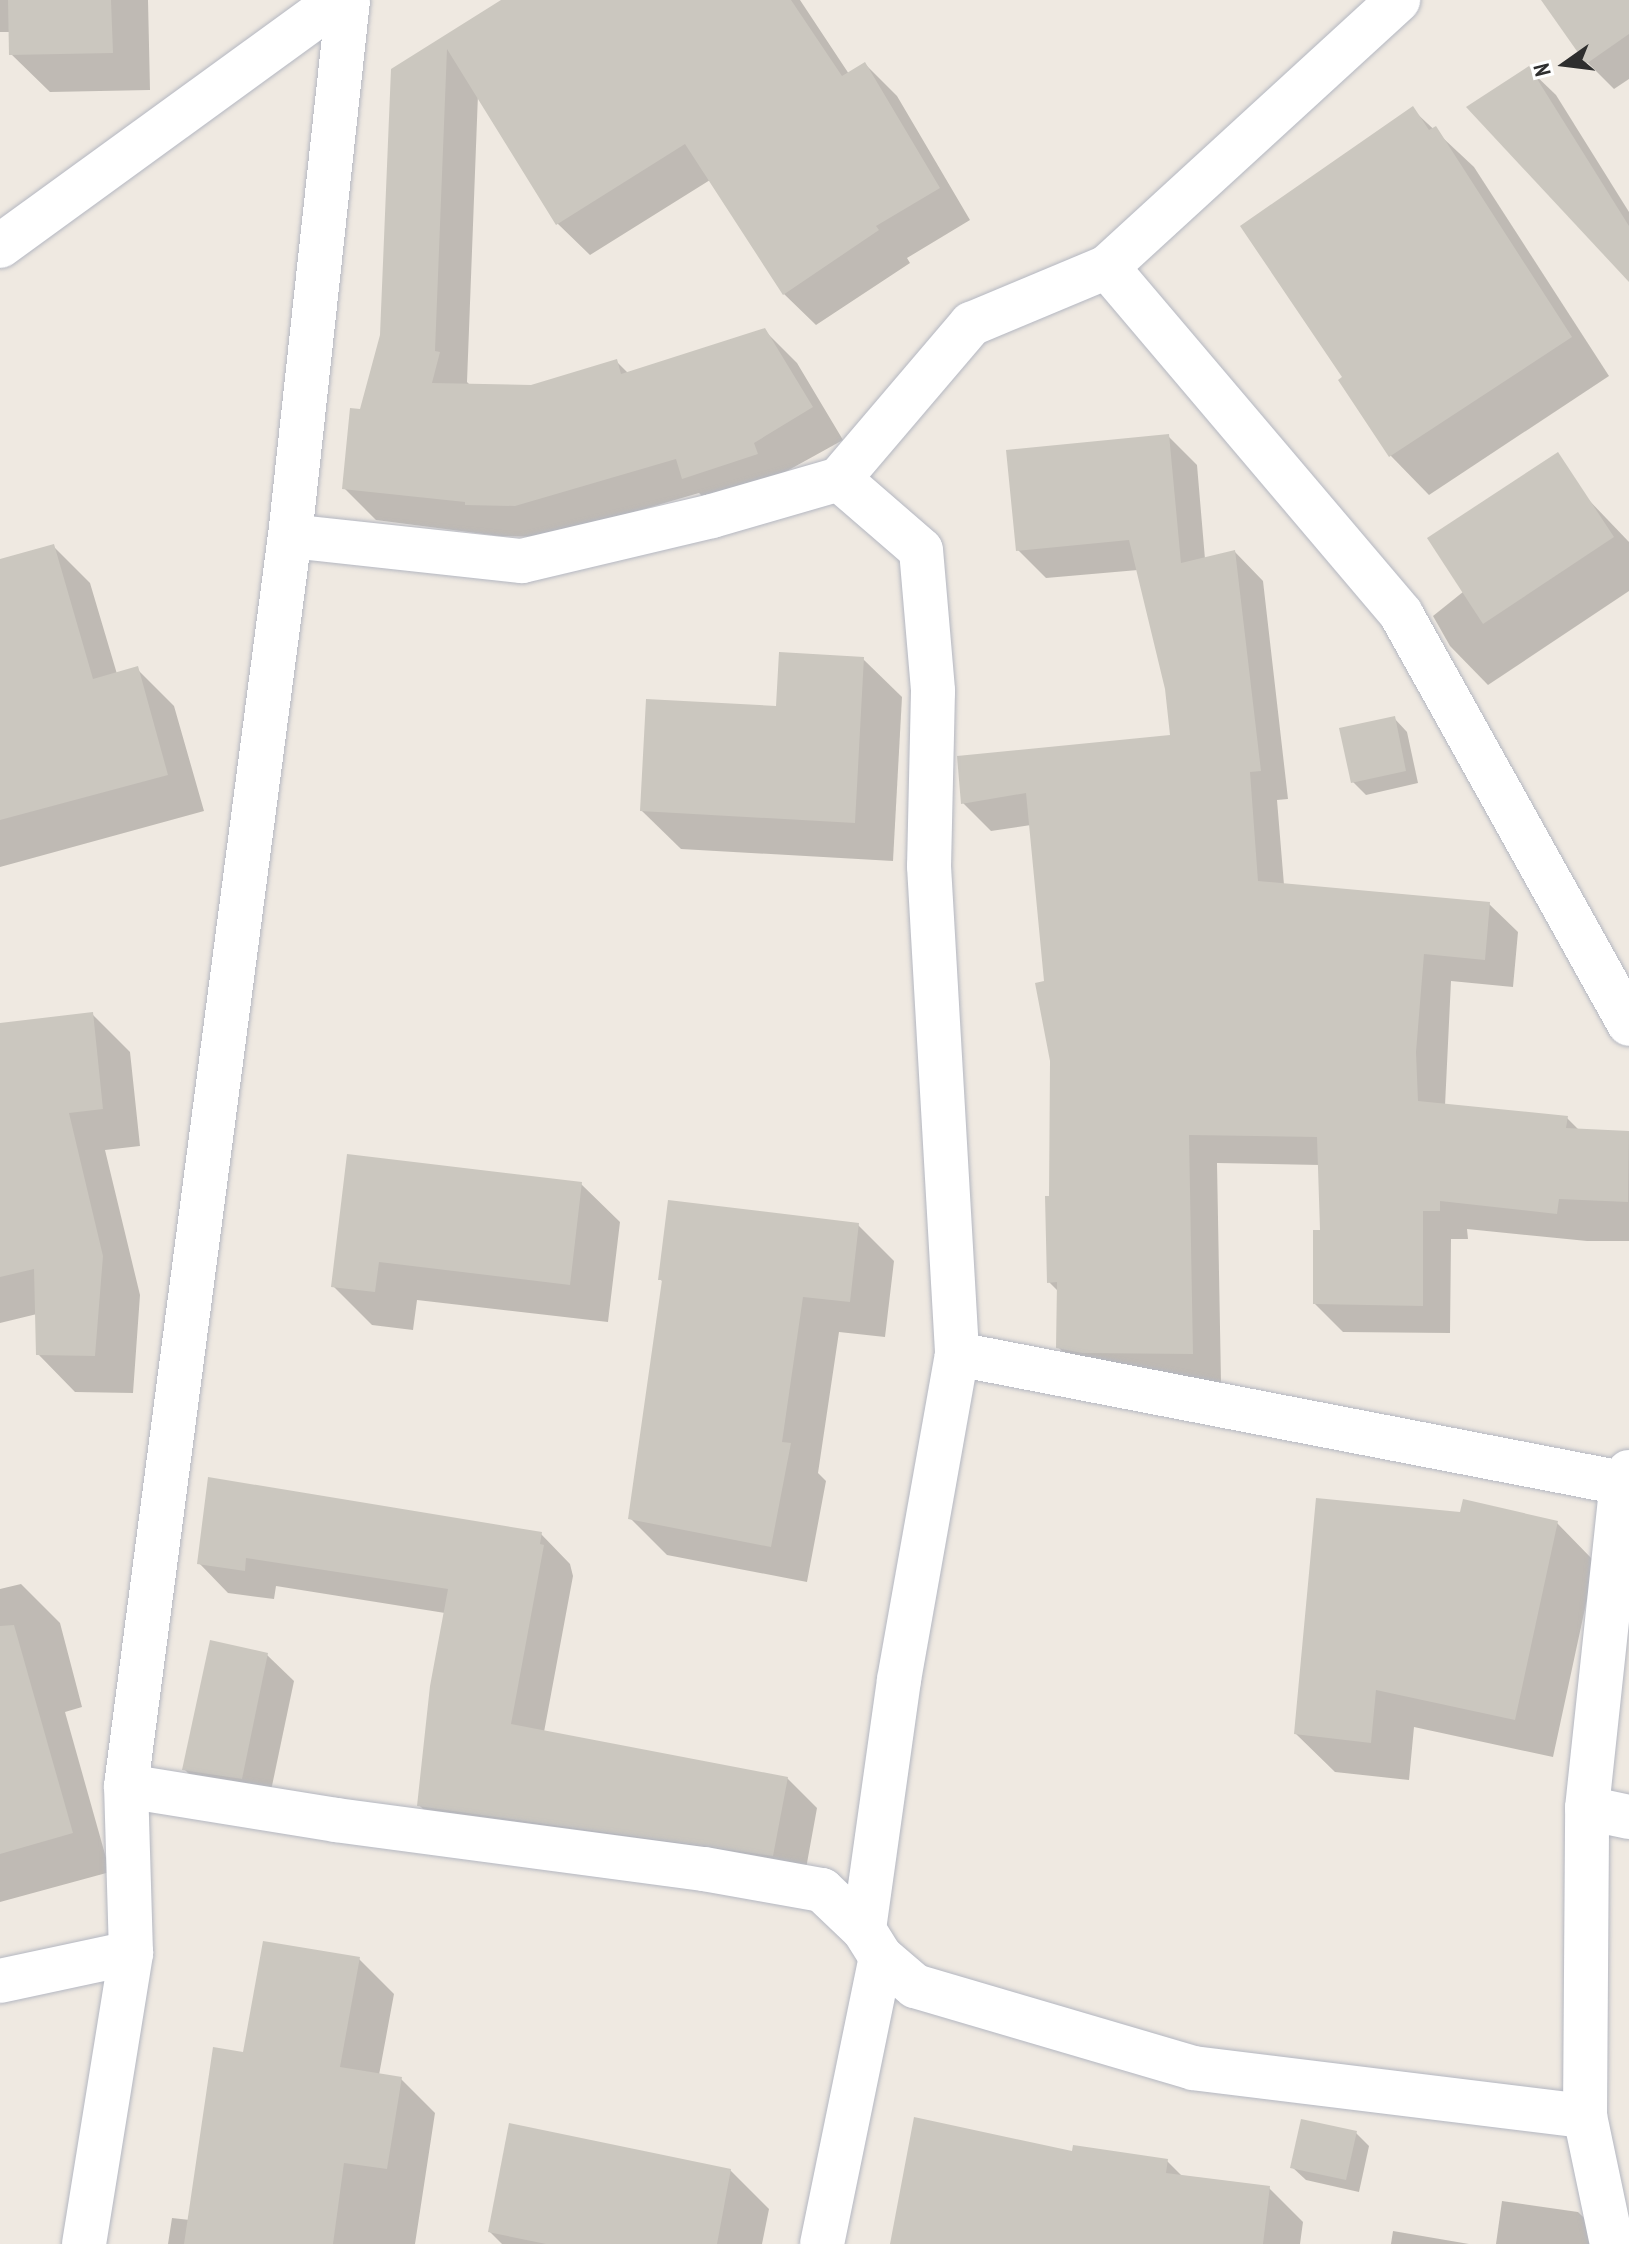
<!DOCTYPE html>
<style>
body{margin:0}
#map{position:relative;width:1629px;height:2244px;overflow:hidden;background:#efe9e1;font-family:"PT Sans Narrow",sans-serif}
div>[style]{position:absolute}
.shadow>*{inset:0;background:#0003}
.building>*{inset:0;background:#cbc7bf}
.roads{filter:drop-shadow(0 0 2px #b4b7c1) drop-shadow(0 0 2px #b4b7c1)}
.minor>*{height:44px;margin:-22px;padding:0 22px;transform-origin:22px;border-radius:22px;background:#fff}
span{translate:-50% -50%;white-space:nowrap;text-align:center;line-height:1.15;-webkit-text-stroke:6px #fff;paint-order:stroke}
.north{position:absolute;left:1525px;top:24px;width:80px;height:80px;-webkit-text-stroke:6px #fff;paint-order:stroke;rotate:256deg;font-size:22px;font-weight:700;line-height:32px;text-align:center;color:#2e2e2e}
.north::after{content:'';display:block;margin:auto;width:28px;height:36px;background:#2e2e2e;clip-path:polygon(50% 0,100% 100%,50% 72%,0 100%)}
</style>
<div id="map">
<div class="shadow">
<div style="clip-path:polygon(0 0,148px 0,150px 90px,50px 92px,11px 54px,11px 32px,0 32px)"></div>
<div style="clip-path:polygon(505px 0,800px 0,849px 74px,865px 64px,897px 96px,970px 220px,907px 258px,910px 263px,816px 325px,784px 294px,710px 180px,590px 255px,558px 224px,478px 94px,467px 382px,471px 386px,531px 387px,616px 361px,628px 373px,765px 331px,797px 363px,843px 440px,716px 510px,699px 493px,548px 537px,499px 536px,376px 520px,344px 488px,382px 335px,393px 70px)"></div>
<div style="clip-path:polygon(1543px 0,1629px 0,1629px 79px,1614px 89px,1588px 63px)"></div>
<div style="clip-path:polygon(1529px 69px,1556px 95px,1629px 212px,1629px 279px)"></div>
<div style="clip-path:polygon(1412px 109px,1474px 167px,1609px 376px,1429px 495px,1391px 456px,1341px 381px)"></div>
<div style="clip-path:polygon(1168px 436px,1197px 465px,1205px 559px,1235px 552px,1263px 581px,1288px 799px,1277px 800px,1284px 885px,1489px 904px,1518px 932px,1513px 987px,1451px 981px,1445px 1106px,1567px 1118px,1579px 1130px,1629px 1133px,1629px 1241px,1587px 1241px,1467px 1229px,1468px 1239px,1451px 1239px,1450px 1333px,1343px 1332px,1315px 1304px,1322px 1232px,1320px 1165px,1217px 1163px,1221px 1382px,1112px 1380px,1087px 1376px,1058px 1347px,1059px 1292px,1049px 1282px,1052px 1061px,1031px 825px,991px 831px,963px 803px,1173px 737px,1167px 688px,1138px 570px,1046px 578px,1018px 550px)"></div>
<div style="clip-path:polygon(1584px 495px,1629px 542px,1629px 591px,1488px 685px,1450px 646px,1433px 616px)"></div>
<div style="clip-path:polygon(53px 546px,90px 583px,117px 674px,137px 669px,174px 706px,204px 811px,0 867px,0 561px)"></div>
<div style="clip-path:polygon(863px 659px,902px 697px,893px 861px,681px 849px,642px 811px,778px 708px)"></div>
<div style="clip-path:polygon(1394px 718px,1407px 732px,1418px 783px,1366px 795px,1353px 782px)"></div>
<div style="clip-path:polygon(92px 1014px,130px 1052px,140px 1146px,105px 1150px,140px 1295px,133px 1393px,75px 1392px,38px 1354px,37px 1314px,0 1323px,0 1025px)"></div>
<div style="clip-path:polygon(348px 1156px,581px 1184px,620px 1222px,608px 1322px,417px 1300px,413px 1330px,372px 1325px,333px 1286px)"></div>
<div style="clip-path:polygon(858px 1225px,894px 1261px,885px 1337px,839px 1332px,818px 1473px,826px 1481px,807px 1582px,667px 1555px,631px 1519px,664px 1283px,660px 1279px)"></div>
<div style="clip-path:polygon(209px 1479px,541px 1534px,570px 1564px,573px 1576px,544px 1732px,787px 1778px,817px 1808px,803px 1885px,449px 1835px,419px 1805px,445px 1613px,276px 1586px,274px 1599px,228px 1593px,199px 1563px)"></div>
<div style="clip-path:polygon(1557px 1523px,1595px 1562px,1553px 1757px,1414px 1727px,1409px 1780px,1335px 1772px,1296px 1734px)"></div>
<div style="clip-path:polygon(21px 1584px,60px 1623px,82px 1707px,65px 1712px,110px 1872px,0 1902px,0 1589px)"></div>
<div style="clip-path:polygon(267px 1655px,294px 1681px,268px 1805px,211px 1796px,184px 1769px)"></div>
<div style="clip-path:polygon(359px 1959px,394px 1994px,379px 2075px,401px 2079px,435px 2113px,415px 2244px,168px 2244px,172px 2218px,190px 2220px,244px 2054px)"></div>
<div style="clip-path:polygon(1356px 2133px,1369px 2146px,1359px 2192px,1306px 2180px,1292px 2167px)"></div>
<div style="clip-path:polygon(1074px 2153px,1167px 2161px,1184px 2178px,1269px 2188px,1303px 2222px,1300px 2244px,893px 2244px)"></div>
<div style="clip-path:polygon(730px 2170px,769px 2209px,762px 2244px,502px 2244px,490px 2232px)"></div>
<div style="clip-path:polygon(1502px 2201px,1578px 2212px,1611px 2244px,1496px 2244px)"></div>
<div style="clip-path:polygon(1393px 2231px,1469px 2244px,1391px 2244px)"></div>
</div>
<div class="building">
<div style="clip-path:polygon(8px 0,111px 0,113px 53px,9px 55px)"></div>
<div style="clip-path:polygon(501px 0,791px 0,842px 76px,865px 62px,940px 188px,876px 226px,879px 230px,783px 295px,685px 144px,556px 225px,447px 49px,435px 351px,440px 352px,432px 383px,531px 385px,617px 359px,621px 374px,765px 328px,813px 407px,754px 443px,758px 454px,682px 479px,676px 459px,515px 506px,465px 505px,465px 502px,342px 489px,350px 408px,360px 409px,380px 335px,391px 69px)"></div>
<div style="clip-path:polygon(1541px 0,1629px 0,1629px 34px,1586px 64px)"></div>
<div style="clip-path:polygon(1529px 66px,1629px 226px,1629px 282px,1466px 107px)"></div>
<div style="clip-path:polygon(1413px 106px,1429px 130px,1436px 126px,1572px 337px,1389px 457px,1338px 380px,1342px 377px,1240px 226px)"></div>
<div style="clip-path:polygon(1169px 434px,1181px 563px,1235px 550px,1261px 771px,1250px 772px,1258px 881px,1490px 902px,1485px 960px,1424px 954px,1416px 1052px,1418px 1101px,1568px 1116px,1566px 1128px,1629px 1131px,1628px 1202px,1559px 1199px,1557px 1214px,1440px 1201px,1440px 1211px,1423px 1211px,1423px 1306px,1313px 1304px,1313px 1230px,1320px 1230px,1317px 1137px,1189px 1135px,1193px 1354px,1082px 1353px,1056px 1348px,1057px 1282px,1047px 1283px,1045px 1196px,1049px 1196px,1050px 1061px,1035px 983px,1044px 981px,1026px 793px,961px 804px,957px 756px,1170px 735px,1165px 689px,1129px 540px,1016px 551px,1006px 450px)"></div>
<div style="clip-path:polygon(1558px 452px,1614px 537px,1483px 624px,1427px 538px)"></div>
<div style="clip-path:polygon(54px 544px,93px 679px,138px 666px,168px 775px,0 820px,0 559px)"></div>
<div style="clip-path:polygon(779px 652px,864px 657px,855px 823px,640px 811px,646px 699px,776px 706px)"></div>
<div style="clip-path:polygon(1395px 716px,1406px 771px,1351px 783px,1339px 728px)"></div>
<div style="clip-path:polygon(93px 1012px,103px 1109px,69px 1113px,103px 1256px,95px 1356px,36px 1355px,34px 1269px,0 1277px,0 1023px)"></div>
<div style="clip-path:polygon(347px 1154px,582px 1182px,570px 1285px,379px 1262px,375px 1292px,331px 1287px)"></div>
<div style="clip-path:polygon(668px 1200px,859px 1223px,850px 1302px,803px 1297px,782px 1442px,791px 1443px,771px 1547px,628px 1519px,662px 1280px,658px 1280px)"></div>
<div style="clip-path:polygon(208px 1477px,542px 1532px,540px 1544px,544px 1545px,511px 1724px,788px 1777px,773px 1856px,417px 1806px,430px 1686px,448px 1589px,246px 1558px,245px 1571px,197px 1564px)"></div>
<div style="clip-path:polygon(1316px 1498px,1460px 1512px,1463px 1499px,1558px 1521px,1515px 1720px,1376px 1690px,1371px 1743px,1294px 1734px)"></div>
<div style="clip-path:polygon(14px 1625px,73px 1833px,0 1854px,0 1626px)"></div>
<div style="clip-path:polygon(210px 1640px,268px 1653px,242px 1779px,182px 1770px)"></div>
<div style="clip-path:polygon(263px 1941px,360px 1957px,340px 2067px,402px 2077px,387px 2169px,344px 2163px,333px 2244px,184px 2244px,213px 2047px,243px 2052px)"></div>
<div style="clip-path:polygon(914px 2117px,1072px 2151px,1073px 2145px,1168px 2159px,1166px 2173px,1270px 2186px,1263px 2244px,890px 2244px)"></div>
<div style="clip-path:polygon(1301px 2119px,1357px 2131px,1346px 2180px,1290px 2168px)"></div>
<div style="clip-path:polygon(509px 2123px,731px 2169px,717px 2244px,546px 2244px,488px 2232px)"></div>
</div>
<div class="roads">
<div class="minor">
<div style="left:0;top:246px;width:419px;rotate:-36deg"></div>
<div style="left:1107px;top:267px;width:455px;rotate:49.7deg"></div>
<div style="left:1401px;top:614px;width:469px;rotate:60.9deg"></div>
<div style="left:839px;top:479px;width:108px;rotate:40.9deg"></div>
<div style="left:921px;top:550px;width:142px;rotate:85.1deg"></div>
<div style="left:933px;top:691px;width:175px;rotate:91.3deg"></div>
<div style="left:929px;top:866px;width:489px;rotate:86.7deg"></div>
<div style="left:957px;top:1354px;width:331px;rotate:100.1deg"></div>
<div style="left:899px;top:1680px;width:252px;rotate:98deg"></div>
<div style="left:290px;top:536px;width:233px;rotate:6.2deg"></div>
<div style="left:522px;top:561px;width:195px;rotate:-13.3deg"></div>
<div style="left:712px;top:516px;width:132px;rotate:-16.2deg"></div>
<div style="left:839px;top:479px;width:204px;rotate:-49.6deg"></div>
<div style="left:971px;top:324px;width:147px;rotate:-22.7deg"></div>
<div style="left:1107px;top:267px;width:395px;rotate:-42.5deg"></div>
<div style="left:957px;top:1354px;width:677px;rotate:10.98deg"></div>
<div style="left:126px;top:1786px;width:213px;rotate:9.2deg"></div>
<div style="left:336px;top:1820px;width:371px;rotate:7.6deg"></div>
<div style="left:704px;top:1869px;width:120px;rotate:10.1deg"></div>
<div style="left:822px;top:1890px;width:58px;rotate:43.6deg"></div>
<div style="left:864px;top:1930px;width:32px;rotate:58deg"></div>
<div style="left:881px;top:1957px;width:45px;rotate:40.5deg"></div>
<div style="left:915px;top:1986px;width:290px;rotate:16.4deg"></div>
<div style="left:1193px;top:2068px;width:395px;rotate:7deg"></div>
<div style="left:1585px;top:2116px;width:308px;rotate:-89.6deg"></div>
<div style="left:1587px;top:1808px;width:43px;rotate:12.1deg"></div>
<div style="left:1587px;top:1808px;width:327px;rotate:-83.9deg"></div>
<div style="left:1622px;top:1483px;width:13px;rotate:-58deg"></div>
<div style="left:0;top:1981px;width:134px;rotate:-12.1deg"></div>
<div style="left:1585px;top:2116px;width:131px;rotate:78.1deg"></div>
<div style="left:84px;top:2244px;width:295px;rotate:-80.8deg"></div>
<div style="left:131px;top:1953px;width:167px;rotate:-91.7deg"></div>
<div style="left:126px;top:1786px;width:1261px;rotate:-82.53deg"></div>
<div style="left:290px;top:536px;width:539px;rotate:-83.82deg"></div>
<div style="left:822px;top:2244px;width:293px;rotate:-78.4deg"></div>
</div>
</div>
<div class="north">N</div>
</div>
